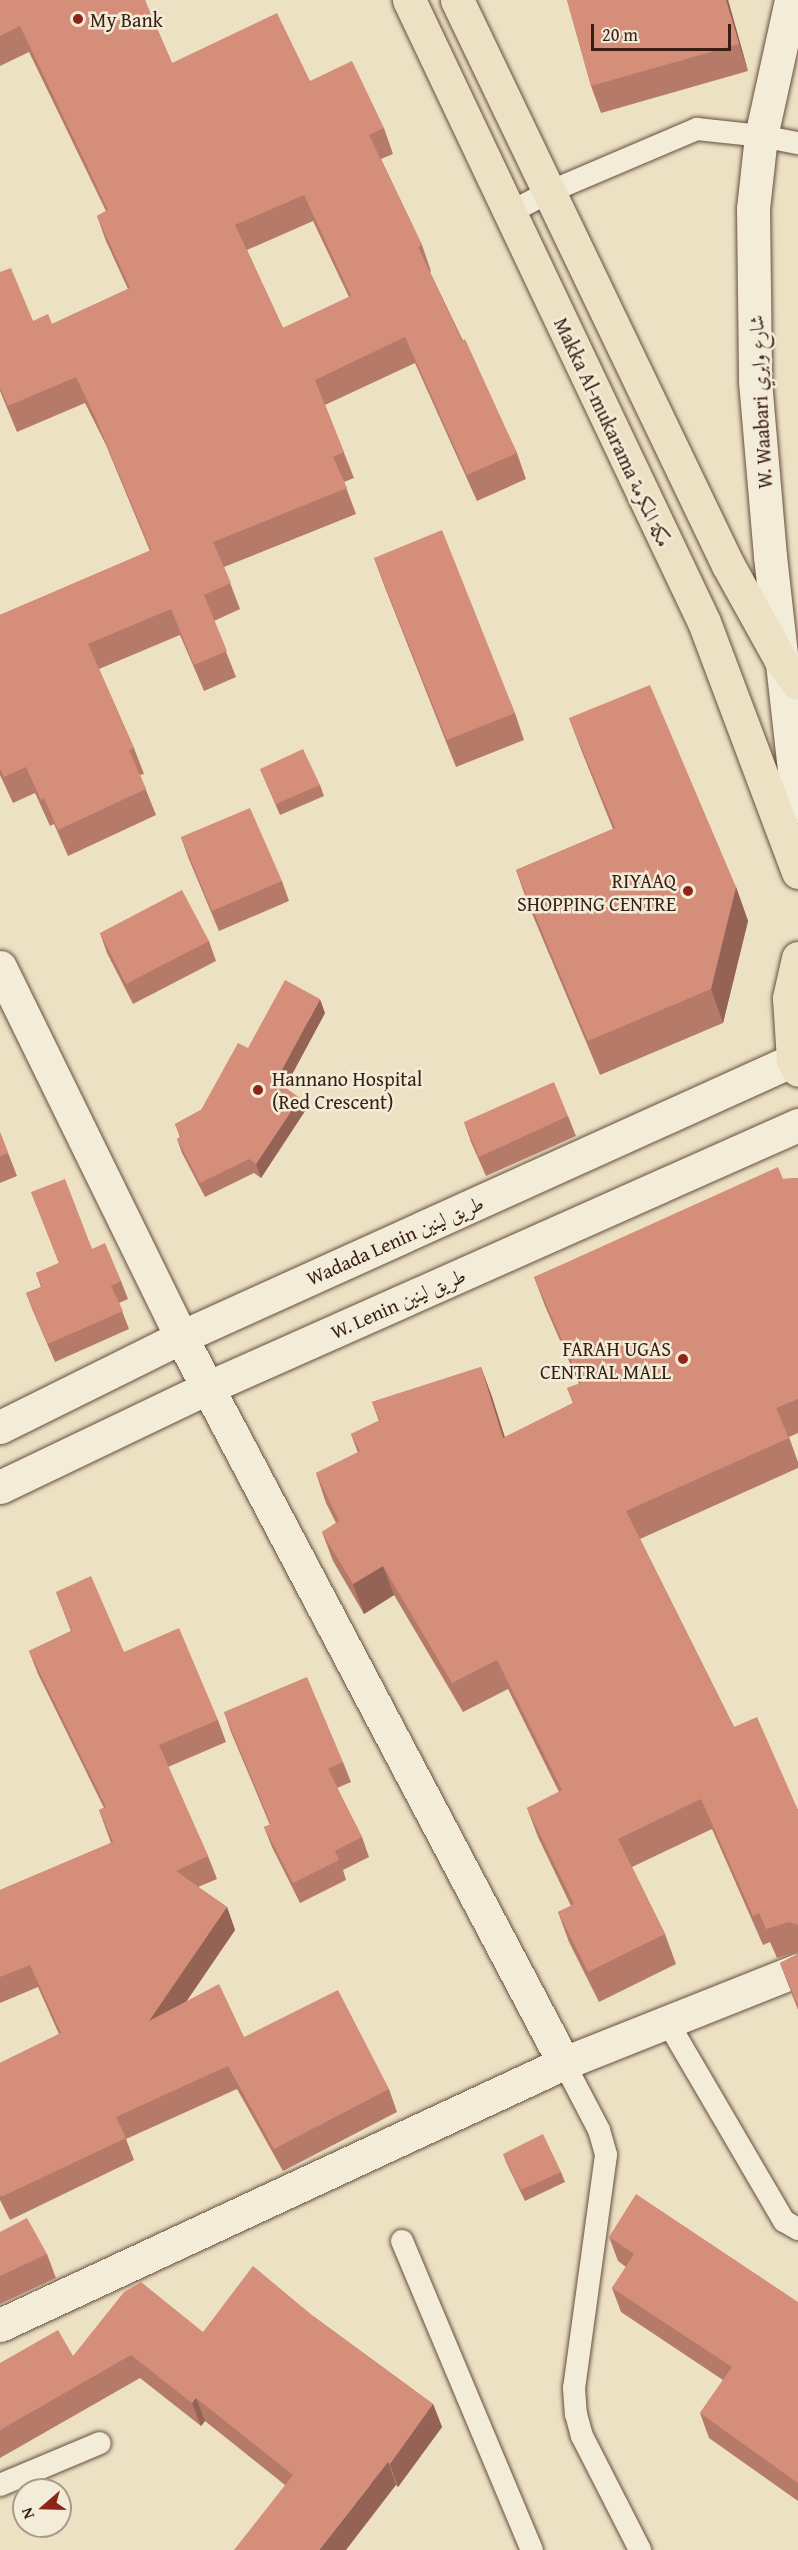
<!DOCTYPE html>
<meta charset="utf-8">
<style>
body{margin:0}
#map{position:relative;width:798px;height:2550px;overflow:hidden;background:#ede1c3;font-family:"Gentium Book Plus",Amiri,serif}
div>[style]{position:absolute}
.roads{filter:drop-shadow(0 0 2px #664f40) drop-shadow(0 0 2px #664f40)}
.lane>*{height:22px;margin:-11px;padding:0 11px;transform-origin:11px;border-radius:11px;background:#f3ecd8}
.street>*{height:33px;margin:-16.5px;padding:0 16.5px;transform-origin:16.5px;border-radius:16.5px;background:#f3ecd8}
.secondary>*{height:33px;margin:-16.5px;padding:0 16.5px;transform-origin:16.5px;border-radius:16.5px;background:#f3ecd8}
.highway>*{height:33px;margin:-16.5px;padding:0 16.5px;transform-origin:16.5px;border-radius:16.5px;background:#ede1c3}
.wall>*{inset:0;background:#b67a68}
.shaded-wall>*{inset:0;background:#946355}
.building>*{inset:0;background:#d48e79}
.dots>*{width:16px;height:16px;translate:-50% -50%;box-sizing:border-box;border:3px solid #f3ecd8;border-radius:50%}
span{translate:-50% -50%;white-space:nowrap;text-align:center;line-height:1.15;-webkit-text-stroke:5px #f3ecd8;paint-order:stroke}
.poi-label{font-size:20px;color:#391e14}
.left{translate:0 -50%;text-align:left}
.right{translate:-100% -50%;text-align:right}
.street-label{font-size:20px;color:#391e14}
.north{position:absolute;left:12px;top:2478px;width:60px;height:60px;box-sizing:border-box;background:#f3ecd8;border:2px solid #a99a8a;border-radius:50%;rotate:250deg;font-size:16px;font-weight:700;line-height:24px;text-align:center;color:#391e14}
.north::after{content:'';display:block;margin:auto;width:21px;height:27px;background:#8f2418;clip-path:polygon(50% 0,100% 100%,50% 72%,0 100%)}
.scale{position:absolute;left:591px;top:24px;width:140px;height:27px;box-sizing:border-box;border:3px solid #391e14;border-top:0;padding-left:8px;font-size:18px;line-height:21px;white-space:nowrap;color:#391e14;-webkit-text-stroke:4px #f3ecd8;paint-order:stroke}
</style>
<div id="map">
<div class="roads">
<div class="lane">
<div style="left:509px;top:213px;width:45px;rotate:-27.7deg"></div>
<div style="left:549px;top:192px;width:161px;rotate:-23.1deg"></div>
<div style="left:697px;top:129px;width:64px;rotate:6.2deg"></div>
<div style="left:761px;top:136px;width:38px;rotate:11deg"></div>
<div style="left:667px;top:2021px;width:232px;rotate:59.7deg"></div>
<div style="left:784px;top:2221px;width:16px;rotate:30deg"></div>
<div style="left:564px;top:2063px;width:76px;rotate:62.4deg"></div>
<div style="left:599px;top:2130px;width:26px;rotate:74deg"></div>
<div style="left:606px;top:2155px;width:235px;rotate:97.8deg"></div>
<div style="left:574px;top:2388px;width:26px;rotate:86deg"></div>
<div style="left:576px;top:2414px;width:23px;rotate:75deg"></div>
<div style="left:582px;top:2436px;width:128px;rotate:63deg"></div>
<div style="left:402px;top:2241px;width:335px;rotate:67.2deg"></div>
<div style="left:0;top:2485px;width:108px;rotate:-22.8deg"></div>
</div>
<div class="street">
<div style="left:0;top:967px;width:412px;rotate:63.9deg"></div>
<div style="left:181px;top:1337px;width:821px;rotate:62.19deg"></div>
<div style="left:0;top:2325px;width:622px;rotate:-24.92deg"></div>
<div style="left:564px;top:2063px;width:252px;rotate:-21.7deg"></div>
</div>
<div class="secondary">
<div style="left:791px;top:0;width:139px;rotate:102.4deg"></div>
<div style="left:761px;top:136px;width:73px;rotate:96.3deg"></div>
<div style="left:753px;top:209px;width:172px;rotate:89.3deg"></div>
<div style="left:755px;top:381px;width:176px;rotate:85.1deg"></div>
<div style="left:770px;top:556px;width:252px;rotate:83.6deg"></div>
<div style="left:0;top:1427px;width:202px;rotate:-26.4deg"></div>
<div style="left:181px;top:1337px;width:672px;rotate:-24.35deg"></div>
<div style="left:0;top:1487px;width:232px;rotate:-25.6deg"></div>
<div style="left:209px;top:1387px;width:645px;rotate:-23.98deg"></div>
</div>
<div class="highway">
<div style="left:409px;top:0;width:688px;rotate:64.63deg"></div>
<div style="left:704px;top:622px;width:267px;rotate:69.4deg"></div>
<div style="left:457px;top:0;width:627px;rotate:64.38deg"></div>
<div style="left:728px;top:565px;width:107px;rotate:61deg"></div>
<div style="left:780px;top:659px;width:30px;rotate:53deg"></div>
<div style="left:798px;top:958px;width:41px;rotate:102.7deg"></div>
<div style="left:789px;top:998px;width:62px;rotate:86.3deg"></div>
<div style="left:793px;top:1060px;width:11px;rotate:63deg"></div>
</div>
</div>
<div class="wall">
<div style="clip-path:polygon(evenodd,0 0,146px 0,145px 1px,172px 63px,310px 81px,384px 128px,393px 154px,381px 159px,422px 245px,431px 271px,430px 272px,517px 453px,526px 479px,477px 501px,415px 363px,325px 405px,354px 478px,344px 482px,356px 514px,224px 567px,240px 609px,214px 621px,236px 677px,204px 691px,180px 635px,99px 669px,134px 748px,144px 774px,140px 775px,156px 815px,68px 856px,54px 824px,50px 826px,35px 793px,13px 803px,0 775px,0 615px,150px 551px,106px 445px,85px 403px,17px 432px,0 391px,0 272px,33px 321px,52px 324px,128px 289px,106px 241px,97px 216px,106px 211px,29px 52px,0 66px,0 0,313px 221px,349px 297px,283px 328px,247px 250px,313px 221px)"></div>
<div style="clip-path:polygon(567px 0,728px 0,748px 71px,601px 113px,591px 86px)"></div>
<div style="clip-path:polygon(374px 558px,515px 713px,524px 740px,456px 767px,384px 585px)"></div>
<div style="clip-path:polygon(569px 718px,736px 887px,748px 921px,723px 1023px,600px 1075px,528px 904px,516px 870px,613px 829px,582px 752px)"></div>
<div style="clip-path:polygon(260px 769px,320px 785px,324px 796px,280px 815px)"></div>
<div style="clip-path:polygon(181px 837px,282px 881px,289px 901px,219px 931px,188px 857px)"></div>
<div style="clip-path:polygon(100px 933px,209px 941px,216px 961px,133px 1004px,107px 953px)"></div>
<div style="clip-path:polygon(325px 1013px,285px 1087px,305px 1111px,261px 1178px,254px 1173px,205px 1197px,182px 1153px,177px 1139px,180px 1137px,175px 1124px,201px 1110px,248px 1048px)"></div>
<div style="clip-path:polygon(568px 1116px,576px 1136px,486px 1176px,471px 1142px,464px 1122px)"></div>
<div style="clip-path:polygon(0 1132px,17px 1176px,0 1183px)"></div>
<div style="clip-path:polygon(798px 1178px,798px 1433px,789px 1437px,798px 1462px,798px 1468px,640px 1539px,734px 1727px,798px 1810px,798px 1952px,777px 1958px,770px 1942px,763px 1945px,712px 1829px,632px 1867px,665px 1934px,676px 1964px,599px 2002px,569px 1942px,558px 1912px,571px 1906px,538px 1837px,527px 1808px,559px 1792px,508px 1689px,463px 1712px,394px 1595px,364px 1614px,333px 1561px,322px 1532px,336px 1523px,326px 1503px,316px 1473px,358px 1453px,351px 1434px,379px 1421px,372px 1402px,481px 1367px,492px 1397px,505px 1437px,573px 1403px,567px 1388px,579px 1384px,545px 1306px,534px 1277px,783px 1179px)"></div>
<div style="clip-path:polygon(31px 1192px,92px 1249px,121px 1281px,128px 1299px,119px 1303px,129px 1329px,55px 1362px,33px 1311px,26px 1293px,41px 1287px,36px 1273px,59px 1263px)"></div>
<div style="clip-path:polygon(56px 1592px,124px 1652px,218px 1720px,226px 1742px,168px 1767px,208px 1856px,217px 1879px,198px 1887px,227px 1907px,235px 1930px,186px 2002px,244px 2037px,389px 2089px,397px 2112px,283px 2171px,237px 2089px,126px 2139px,134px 2160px,10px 2220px,0 2200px,0 2063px,59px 2034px,38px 1987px,0 2003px,0 1890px,111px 1843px,99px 1810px,104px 1808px,38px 1674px,29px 1651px,71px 1631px)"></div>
<div style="clip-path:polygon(224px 1712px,343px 1762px,351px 1782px,337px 1788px,362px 1837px,369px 1857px,343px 1870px,346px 1880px,300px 1903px,272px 1847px,264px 1827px,270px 1825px,231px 1732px)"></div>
<div style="clip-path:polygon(798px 1954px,798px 2010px,780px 1963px)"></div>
<div style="clip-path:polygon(503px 2154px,561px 2172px,565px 2182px,525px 2201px,507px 2164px)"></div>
<div style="clip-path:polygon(0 2232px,47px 2254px,56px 2278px,0 2304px)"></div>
<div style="clip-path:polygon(609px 2237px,798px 2302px,798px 2501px,709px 2438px,700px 2413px,723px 2380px,621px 2312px,612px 2288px,626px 2267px,618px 2261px)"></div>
<div style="clip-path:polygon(313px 2316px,433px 2404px,442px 2427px,398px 2487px,396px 2485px,285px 2485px,205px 2421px,201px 2426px,140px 2378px,0 2458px,0 2363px,73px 2356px,203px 2332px)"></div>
</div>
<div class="shaded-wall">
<div style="clip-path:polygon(726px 0,728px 0,748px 71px,739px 44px)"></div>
<div style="clip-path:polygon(736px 887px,748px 921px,723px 1023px,711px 989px)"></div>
<div style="clip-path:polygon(320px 999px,325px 1013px,281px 1095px,276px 1081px)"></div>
<div style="clip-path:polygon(300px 1098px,305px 1111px,261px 1178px,256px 1164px)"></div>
<div style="clip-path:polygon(481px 1367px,492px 1397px,514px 1468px,503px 1438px)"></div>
<div style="clip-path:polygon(383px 1566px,394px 1595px,364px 1614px,353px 1584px)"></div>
<div style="clip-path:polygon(227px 1907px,235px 1930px,158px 2043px,149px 2021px)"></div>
<div style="clip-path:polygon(196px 2398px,205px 2421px,201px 2426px,192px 2403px)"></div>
<div style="clip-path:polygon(433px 2404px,442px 2427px,398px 2487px,390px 2464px)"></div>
<div style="clip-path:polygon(388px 2462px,396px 2485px,346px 2550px,319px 2550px)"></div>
</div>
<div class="building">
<div style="clip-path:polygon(evenodd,0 0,145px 0,172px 63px,277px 13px,310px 81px,352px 61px,384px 128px,369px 135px,422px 245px,418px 247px,462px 341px,465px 339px,517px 453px,467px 475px,405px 337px,315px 380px,344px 452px,333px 457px,347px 488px,213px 542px,231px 583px,204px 595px,227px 651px,194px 665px,171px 609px,88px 644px,134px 748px,129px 750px,146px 789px,58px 830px,44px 798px,41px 800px,26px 767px,4px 777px,0 769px,0 615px,151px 550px,96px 419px,76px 377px,8px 406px,0 388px,0 272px,11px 268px,33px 321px,48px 314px,52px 324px,130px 288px,97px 216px,108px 210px,20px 26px,0 36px,0 0,304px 195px,351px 296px,283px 328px,235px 225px,304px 195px)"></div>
<div style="clip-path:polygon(567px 0,726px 0,739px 44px,591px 86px)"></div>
<div style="clip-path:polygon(442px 530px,515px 713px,447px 740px,374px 558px)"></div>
<div style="clip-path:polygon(650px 685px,736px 887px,711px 989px,588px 1041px,516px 870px,615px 828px,569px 718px)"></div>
<div style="clip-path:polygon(303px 749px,320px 785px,276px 804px,260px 769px)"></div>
<div style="clip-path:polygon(250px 808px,282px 881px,212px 911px,181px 837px)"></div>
<div style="clip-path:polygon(182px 890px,209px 941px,126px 984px,100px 933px)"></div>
<div style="clip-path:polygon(285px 980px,320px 999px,276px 1081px,300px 1098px,256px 1164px,249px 1159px,200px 1183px,177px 1139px,181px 1137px,175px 1124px,201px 1110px,238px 1043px,248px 1048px)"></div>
<div style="clip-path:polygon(554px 1082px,568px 1116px,479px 1157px,464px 1122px)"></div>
<div style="clip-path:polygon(0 1132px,8px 1153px,0 1156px)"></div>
<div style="clip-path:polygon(778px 1167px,783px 1179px,798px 1178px,798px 1399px,776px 1408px,789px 1438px,626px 1511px,734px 1727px,757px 1717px,798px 1810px,798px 1925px,789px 1922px,766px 1929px,759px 1913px,753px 1916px,701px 1799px,618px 1839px,665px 1934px,588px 1972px,558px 1912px,574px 1904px,527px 1808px,562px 1790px,497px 1660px,452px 1683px,383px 1566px,353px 1584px,322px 1532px,339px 1521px,316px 1473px,360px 1451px,351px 1434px,380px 1420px,372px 1402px,481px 1367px,503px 1438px,574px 1403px,567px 1388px,581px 1383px,534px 1277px)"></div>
<div style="clip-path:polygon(65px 1179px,92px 1249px,105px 1243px,121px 1281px,111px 1286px,123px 1311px,48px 1344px,26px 1293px,42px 1287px,36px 1273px,59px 1263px,31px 1192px)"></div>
<div style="clip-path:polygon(91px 1576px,124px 1652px,179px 1628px,218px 1720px,159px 1745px,208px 1856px,176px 1871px,227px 1907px,149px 2021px,219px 1984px,244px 2037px,338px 1990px,389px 2089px,274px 2149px,228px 2066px,116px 2117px,126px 2138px,1px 2197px,0 2194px,0 2063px,61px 2033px,30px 1965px,0 1977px,0 1890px,113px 1842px,99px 1810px,106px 1807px,29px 1651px,72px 1631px,56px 1592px)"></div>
<div style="clip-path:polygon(307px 1677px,343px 1762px,328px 1769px,362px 1837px,335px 1851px,339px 1860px,293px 1883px,264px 1827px,271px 1824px,224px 1712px)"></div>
<div style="clip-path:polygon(798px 1954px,798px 2006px,780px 1963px)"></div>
<div style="clip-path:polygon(543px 2134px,561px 2172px,521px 2190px,503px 2154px)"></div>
<div style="clip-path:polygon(636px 2194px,798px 2302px,798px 2483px,700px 2413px,732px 2367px,612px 2288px,634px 2254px,609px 2237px)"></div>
<div style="clip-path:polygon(27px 2218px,47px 2254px,0 2276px,0 2232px)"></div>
<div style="clip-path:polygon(253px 2266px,313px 2316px,433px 2404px,390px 2464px,388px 2462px,319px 2550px,234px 2550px,293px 2475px,196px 2398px,192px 2403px,131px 2355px,0 2430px,0 2363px,58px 2330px,73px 2356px,124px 2292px,141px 2282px,203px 2332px)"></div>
</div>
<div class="dots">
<div style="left:78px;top:19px;background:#8f2418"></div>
<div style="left:688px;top:891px;background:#8f2418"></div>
<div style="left:258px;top:1090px;background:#8f2418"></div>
<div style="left:683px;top:1359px;background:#8f2418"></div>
</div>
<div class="poi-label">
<span class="left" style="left:90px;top:19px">My Bank</span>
<span class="right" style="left:676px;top:892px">RIYAAQ<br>SHOPPING CENTRE</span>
<span class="left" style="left:272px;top:1090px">Hannano Hospital<br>(Red Crescent)</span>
<span class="right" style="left:671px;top:1360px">FARAH UGAS<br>CENTRAL MALL</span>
</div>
<div class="street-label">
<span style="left:760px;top:402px;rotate:-93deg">W. Waabari شارع وابري</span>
<span style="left:613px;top:432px;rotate:65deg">Makka Al-mukarama مكة المكرمة</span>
<span style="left:395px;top:1240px;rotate:-24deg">Wadada Lenin طريق لينين</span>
<span style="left:398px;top:1303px;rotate:-24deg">W. Lenin طريق لينين</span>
</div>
<div class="north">N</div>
<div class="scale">20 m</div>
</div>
